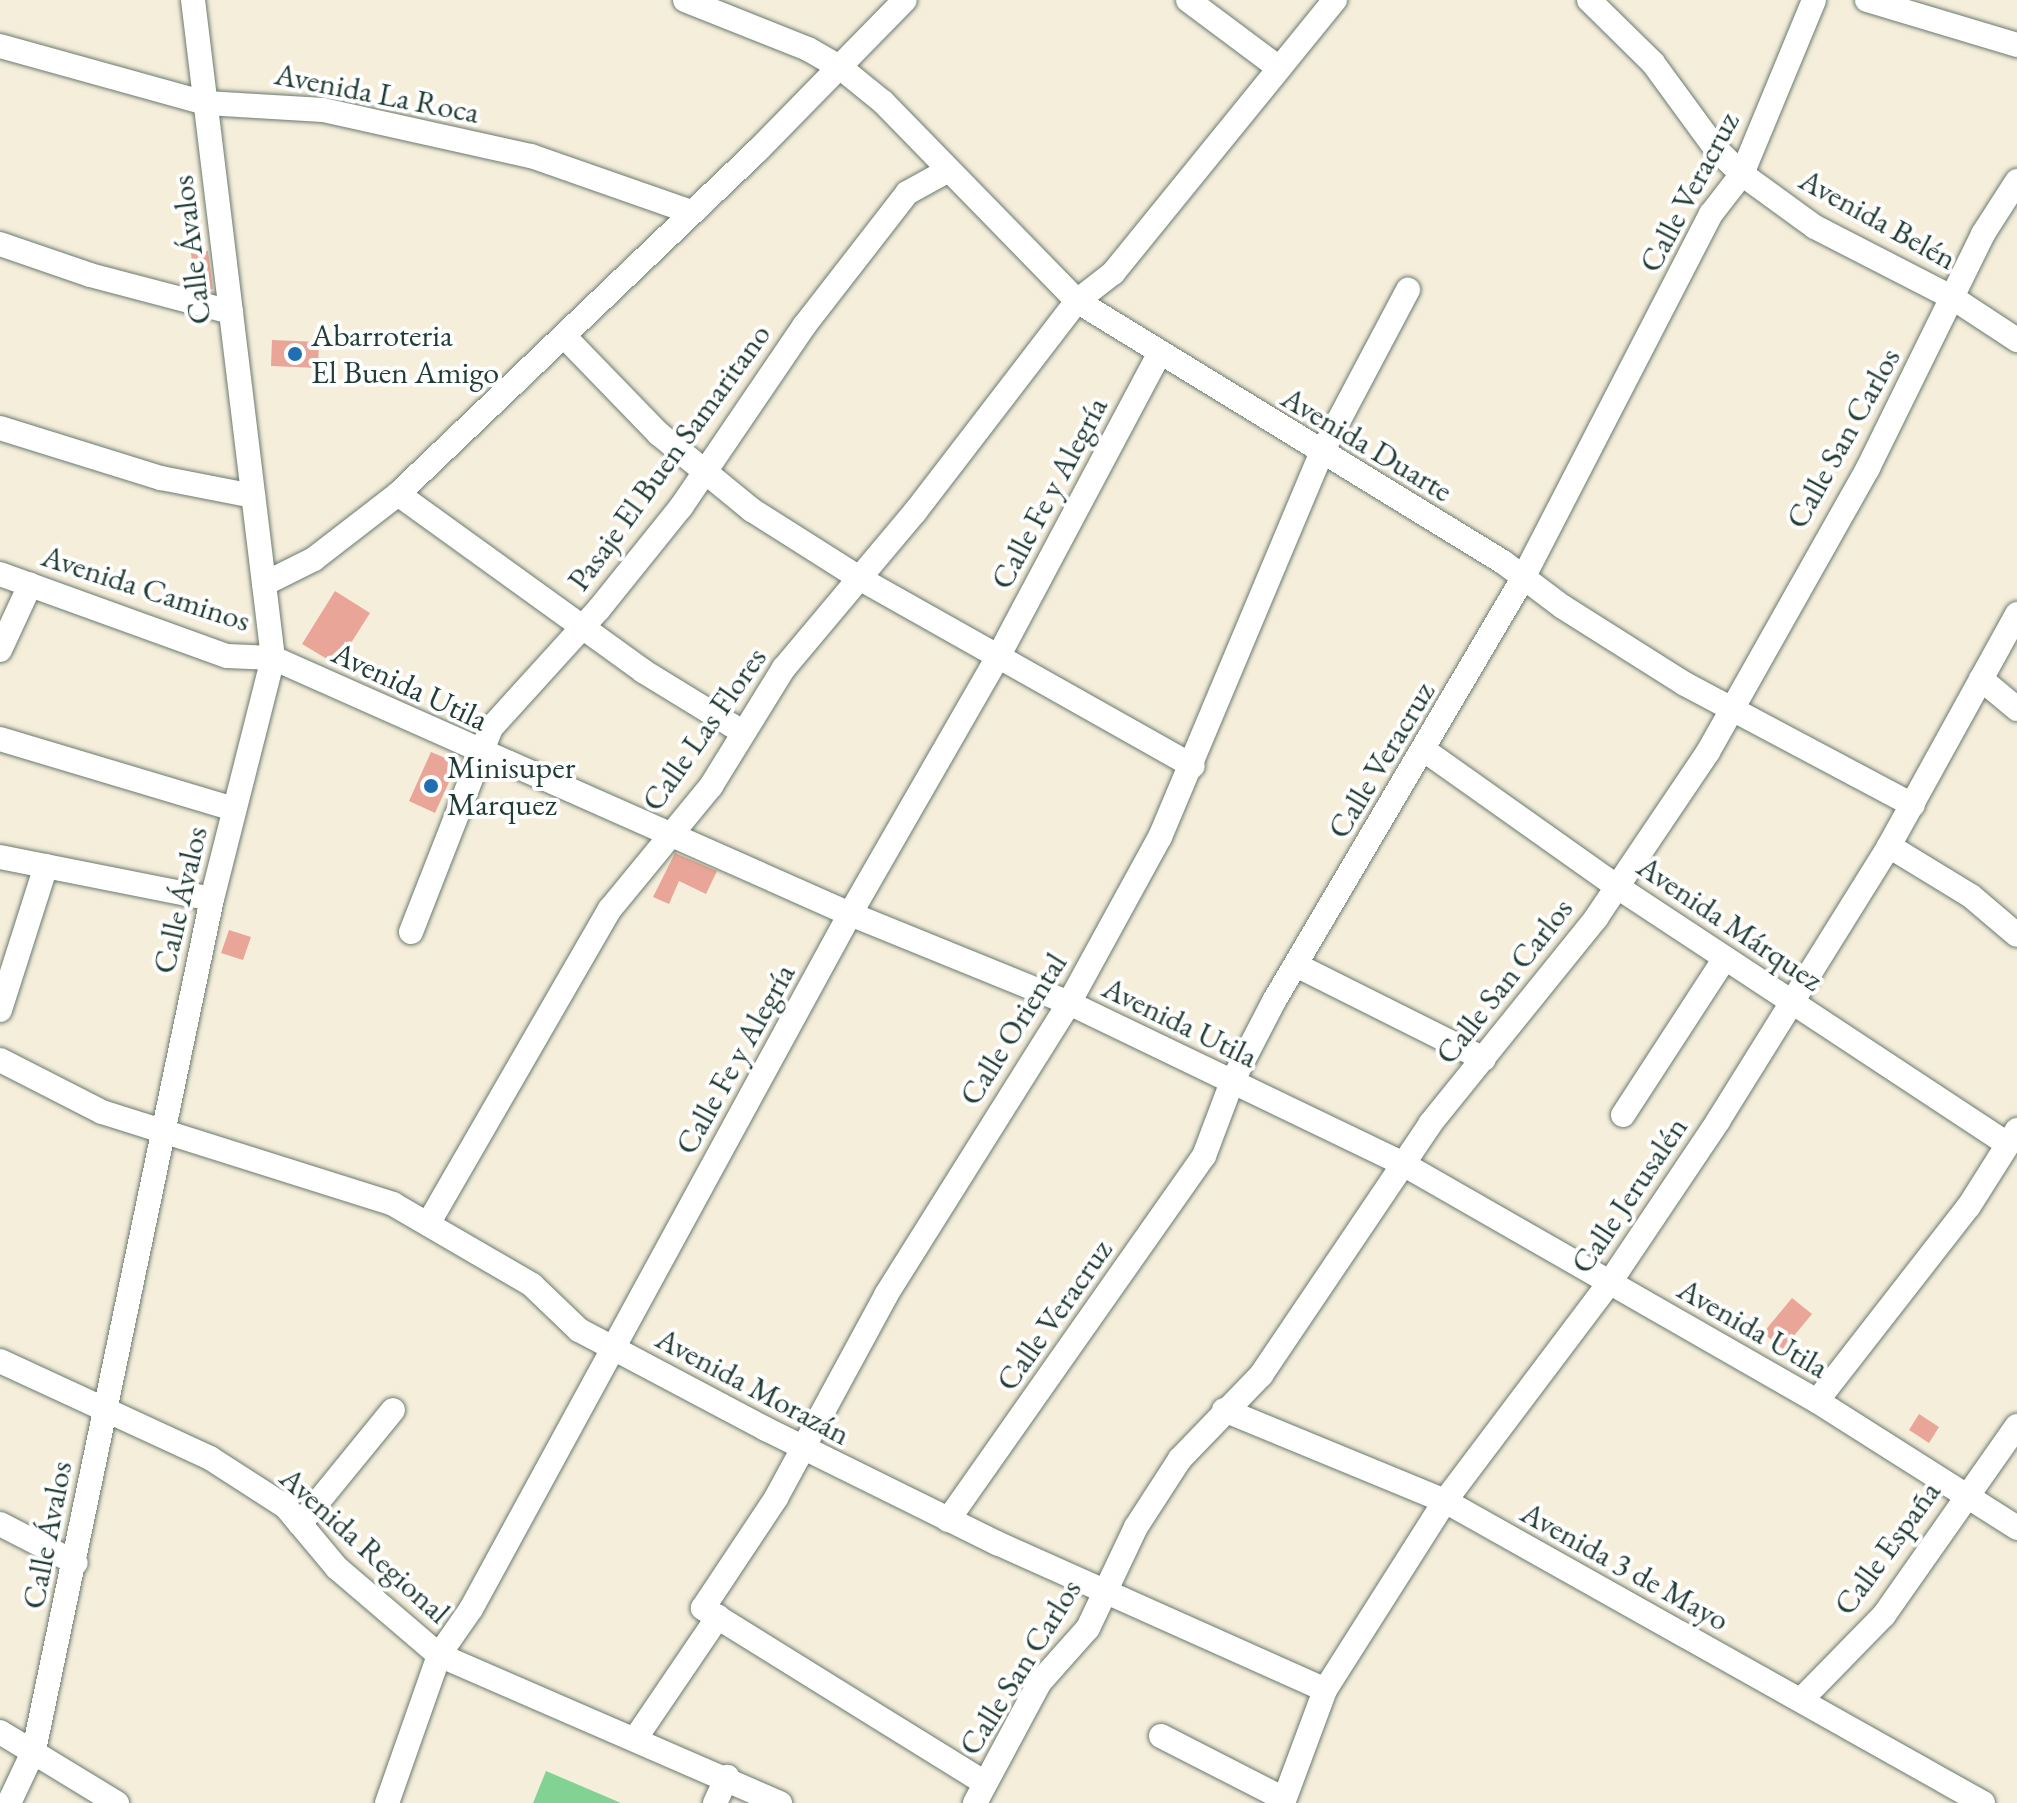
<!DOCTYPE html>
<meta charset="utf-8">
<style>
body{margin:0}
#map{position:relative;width:2017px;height:1803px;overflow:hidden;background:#f5eedb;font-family:"EB Garamond",serif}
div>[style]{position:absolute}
.green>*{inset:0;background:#82d293}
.building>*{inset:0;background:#e9a698}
.roads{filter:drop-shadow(0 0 2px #6a7b6e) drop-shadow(0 0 2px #6a7b6e)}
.minor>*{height:24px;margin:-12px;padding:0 12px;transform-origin:12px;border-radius:12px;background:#fff}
.dots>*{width:22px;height:22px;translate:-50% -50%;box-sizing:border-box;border:4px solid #fff;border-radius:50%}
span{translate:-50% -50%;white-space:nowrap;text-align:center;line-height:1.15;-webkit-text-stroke:8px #fff;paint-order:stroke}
.street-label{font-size:32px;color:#1f3d34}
.poi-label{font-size:32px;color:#1f3d34}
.left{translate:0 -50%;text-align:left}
</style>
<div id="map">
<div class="green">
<div style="clip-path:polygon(546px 1771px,621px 1803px,533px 1803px)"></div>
</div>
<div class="building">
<div style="clip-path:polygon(208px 251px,213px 289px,207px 290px,195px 287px,191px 253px)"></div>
<div style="clip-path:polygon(272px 340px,319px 342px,318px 368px,271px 366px)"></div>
<div style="clip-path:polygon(335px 591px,370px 613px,337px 665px,302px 644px)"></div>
<div style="clip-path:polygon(431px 752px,450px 760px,454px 771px,435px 813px,409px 801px)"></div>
<div style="clip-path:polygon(675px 853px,717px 871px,706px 894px,679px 881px,669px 904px,653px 897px)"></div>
<div style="clip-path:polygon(229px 930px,251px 937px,243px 960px,221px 953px)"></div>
<div style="clip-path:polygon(1792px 1298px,1812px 1314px,1783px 1349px,1763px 1333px)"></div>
<div style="clip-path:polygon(1919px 1414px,1939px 1427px,1929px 1443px,1909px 1430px)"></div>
</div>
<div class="roads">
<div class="minor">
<div style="left:685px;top:0;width:132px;rotate:21.7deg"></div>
<div style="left:808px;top:49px;width:38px;rotate:30deg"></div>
<div style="left:841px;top:68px;width:54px;rotate:39deg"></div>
<div style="left:883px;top:102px;width:278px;rotate:45.7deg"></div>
<div style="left:1077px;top:301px;width:500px;rotate:31.5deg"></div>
<div style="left:1503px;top:562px;width:75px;rotate:36.9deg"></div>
<div style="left:1563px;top:607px;width:144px;rotate:32.3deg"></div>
<div style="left:1685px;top:684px;width:258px;rotate:28deg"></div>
<div style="left:1188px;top:0;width:114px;rotate:36.8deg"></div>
<div style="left:1589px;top:0;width:90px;rotate:44.5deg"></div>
<div style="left:1653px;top:63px;width:107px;rotate:53.8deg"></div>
<div style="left:1716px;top:149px;width:36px;rotate:44deg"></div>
<div style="left:1742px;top:174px;width:90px;rotate:36deg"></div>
<div style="left:1815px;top:227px;width:155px;rotate:27.2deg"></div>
<div style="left:1953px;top:298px;width:77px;rotate:33.3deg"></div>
<div style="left:1867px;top:0;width:157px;rotate:16.7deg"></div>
<div style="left:0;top:46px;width:214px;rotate:15.5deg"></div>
<div style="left:206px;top:103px;width:117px;rotate:3.4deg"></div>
<div style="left:323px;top:110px;width:213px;rotate:12.5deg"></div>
<div style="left:531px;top:156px;width:170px;rotate:19.3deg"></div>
<div style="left:0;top:244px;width:95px;rotate:19deg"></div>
<div style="left:90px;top:275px;width:146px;rotate:14.7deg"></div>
<div style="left:564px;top:336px;width:136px;rotate:45.9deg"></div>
<div style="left:659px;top:434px;width:120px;rotate:39.3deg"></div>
<div style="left:752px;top:510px;width:127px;rotate:32.4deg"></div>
<div style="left:859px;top:578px;width:383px;rotate:29.4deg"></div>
<div style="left:0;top:428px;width:169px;rotate:17.3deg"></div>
<div style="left:161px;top:478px;width:94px;rotate:11.1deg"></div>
<div style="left:398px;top:494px;width:302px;rotate:35.8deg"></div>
<div style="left:643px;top:671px;width:115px;rotate:31.5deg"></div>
<div style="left:0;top:574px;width:241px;rotate:19.9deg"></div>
<div style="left:227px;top:656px;width:46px;rotate:2.5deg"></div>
<div style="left:273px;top:658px;width:631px;rotate:23.93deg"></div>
<div style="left:850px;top:914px;width:236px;rotate:22.1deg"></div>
<div style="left:1069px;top:1003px;width:371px;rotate:25.7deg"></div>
<div style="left:1403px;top:1164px;width:477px;rotate:29.8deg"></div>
<div style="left:1817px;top:1401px;width:237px;rotate:32.4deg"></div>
<div style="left:264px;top:584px;width:56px;rotate:-26.6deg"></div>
<div style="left:314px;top:559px;width:106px;rotate:-37.7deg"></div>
<div style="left:398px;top:494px;width:497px;rotate:-43.7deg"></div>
<div style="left:757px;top:151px;width:211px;rotate:-45.6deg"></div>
<div style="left:0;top:650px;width:72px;rotate:-65.2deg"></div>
<div style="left:1981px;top:679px;width:47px;rotate:39.8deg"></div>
<div style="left:0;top:739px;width:244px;rotate:16.7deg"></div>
<div style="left:1424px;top:750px;width:235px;rotate:35.3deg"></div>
<div style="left:1616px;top:886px;width:467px;rotate:33.4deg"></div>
<div style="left:1889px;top:846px;width:96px;rotate:31.4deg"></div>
<div style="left:1971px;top:896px;width:60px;rotate:40.3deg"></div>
<div style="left:0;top:857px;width:216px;rotate:11.2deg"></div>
<div style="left:411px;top:932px;width:219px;rotate:-68.6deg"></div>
<div style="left:491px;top:728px;width:161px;rotate:-47.8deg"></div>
<div style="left:599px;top:609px;width:131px;rotate:-51.2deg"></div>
<div style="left:681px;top:507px;width:219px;rotate:-55.8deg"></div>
<div style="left:804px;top:326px;width:168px;rotate:-52.2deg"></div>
<div style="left:907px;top:193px;width:46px;rotate:-28.8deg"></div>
<div style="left:1296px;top:965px;width:210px;rotate:26.6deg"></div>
<div style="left:0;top:1010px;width:151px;rotate:-72.3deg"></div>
<div style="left:0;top:1060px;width:114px;rotate:27deg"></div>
<div style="left:102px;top:1112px;width:305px;rotate:17.5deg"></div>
<div style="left:393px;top:1204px;width:161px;rotate:30.2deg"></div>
<div style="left:532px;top:1285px;width:65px;rotate:43.8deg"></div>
<div style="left:579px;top:1330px;width:212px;rotate:27.9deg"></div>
<div style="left:766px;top:1429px;width:258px;rotate:26.3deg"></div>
<div style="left:997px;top:1543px;width:359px;rotate:24.1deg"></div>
<div style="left:1623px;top:1115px;width:187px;rotate:-57deg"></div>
<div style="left:428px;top:1224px;width:364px;rotate:-60deg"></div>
<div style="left:610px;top:909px;width:159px;rotate:-50.6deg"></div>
<div style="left:711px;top:786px;width:139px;rotate:-58.3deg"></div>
<div style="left:784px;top:668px;width:204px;rotate:-50deg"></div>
<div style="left:915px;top:512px;width:266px;rotate:-52.5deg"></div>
<div style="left:1077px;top:301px;width:46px;rotate:-37.9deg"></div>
<div style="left:1113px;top:273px;width:352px;rotate:-50.9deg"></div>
<div style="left:0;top:1361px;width:231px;rotate:24.8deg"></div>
<div style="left:210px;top:1458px;width:90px;rotate:32.8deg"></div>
<div style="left:286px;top:1507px;width:80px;rotate:50.1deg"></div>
<div style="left:337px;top:1568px;width:134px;rotate:40.5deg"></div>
<div style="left:439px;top:1655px;width:372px;rotate:23.5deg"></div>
<div style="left:1817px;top:1401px;width:247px;rotate:-52.1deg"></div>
<div style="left:1969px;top:1206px;width:90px;rotate:-57.7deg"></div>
<div style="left:1224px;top:1410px;width:239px;rotate:22.4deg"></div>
<div style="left:1445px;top:1501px;width:617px;rotate:29.31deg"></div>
<div style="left:948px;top:1520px;width:445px;rotate:-54.9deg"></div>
<div style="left:1204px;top:1156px;width:79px;rotate:-69.3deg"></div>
<div style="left:1232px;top:1082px;width:91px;rotate:-62.6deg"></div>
<div style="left:1274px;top:1001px;width:491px;rotate:-59.5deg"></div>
<div style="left:1523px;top:578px;width:410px;rotate:-62.7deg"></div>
<div style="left:1711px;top:214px;width:51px;rotate:-52.2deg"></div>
<div style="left:1742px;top:174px;width:188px;rotate:-67.5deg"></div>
<div style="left:0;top:1524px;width:85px;rotate:27.2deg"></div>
<div style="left:300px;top:1524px;width:147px;rotate:-50.8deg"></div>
<div style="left:1801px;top:1700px;width:119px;rotate:-45.7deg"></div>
<div style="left:1884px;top:1615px;width:231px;rotate:-54.9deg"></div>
<div style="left:0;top:1732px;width:137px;rotate:31.3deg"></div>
<div style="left:1161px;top:1736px;width:138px;rotate:27.1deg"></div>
<div style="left:635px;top:1739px;width:148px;rotate:-55.8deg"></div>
<div style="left:985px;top:1783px;width:332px;rotate:-148.2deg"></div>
<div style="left:703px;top:1608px;width:132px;rotate:-56.4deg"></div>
<div style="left:776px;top:1498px;width:231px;rotate:-61.5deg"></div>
<div style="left:886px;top:1295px;width:345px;rotate:-57.9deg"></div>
<div style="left:1069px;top:1003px;width:189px;rotate:-61.3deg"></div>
<div style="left:1160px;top:837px;width:415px;rotate:-67.2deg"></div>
<div style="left:1321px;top:454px;width:186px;rotate:-62.1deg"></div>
<div style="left:9px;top:1803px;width:59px;rotate:-64.7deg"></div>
<div style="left:34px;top:1750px;width:869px;rotate:-78.19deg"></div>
<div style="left:212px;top:899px;width:249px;rotate:-75.8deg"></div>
<div style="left:273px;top:658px;width:663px;rotate:-96.93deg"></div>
<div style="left:387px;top:1803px;width:157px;rotate:-70.6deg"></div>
<div style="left:439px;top:1655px;width:56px;rotate:-55.2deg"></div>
<div style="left:471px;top:1609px;width:792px;rotate:-61.4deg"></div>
<div style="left:850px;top:914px;width:297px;rotate:-60.1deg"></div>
<div style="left:998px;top:657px;width:343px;rotate:-62deg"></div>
<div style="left:715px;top:1803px;width:29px;rotate:-65deg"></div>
<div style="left:975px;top:1803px;width:137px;rotate:-61.8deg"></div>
<div style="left:1040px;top:1682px;width:72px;rotate:-48.4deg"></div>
<div style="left:1088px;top:1628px;width:112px;rotate:-64.6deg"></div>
<div style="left:1136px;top:1527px;width:81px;rotate:-57.1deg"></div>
<div style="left:1180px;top:1459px;width:117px;rotate:-46deg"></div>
<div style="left:1261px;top:1375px;width:303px;rotate:-56deg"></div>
<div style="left:1430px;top:1124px;width:265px;rotate:-51.1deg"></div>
<div style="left:1596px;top:918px;width:200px;rotate:-56deg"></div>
<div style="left:1708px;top:752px;width:326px;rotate:-60.6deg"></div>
<div style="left:1868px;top:468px;width:261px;rotate:-63.8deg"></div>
<div style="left:1983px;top:234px;width:63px;rotate:-57.3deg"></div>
<div style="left:1283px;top:1803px;width:121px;rotate:-69.6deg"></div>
<div style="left:1325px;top:1690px;width:224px;rotate:-57.6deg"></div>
<div style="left:1445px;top:1501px;width:274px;rotate:-53deg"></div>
<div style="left:1610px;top:1282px;width:194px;rotate:-56.1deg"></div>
<div style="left:1718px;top:1121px;width:324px;rotate:-58.1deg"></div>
<div style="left:1889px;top:846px;width:265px;rotate:-61.1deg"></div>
</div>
</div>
<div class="dots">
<div style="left:295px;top:354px;background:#1f6fb2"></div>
<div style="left:431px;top:786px;background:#1f6fb2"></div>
</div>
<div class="street-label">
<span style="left:377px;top:93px;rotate:11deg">Avenida La Roca</span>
<span style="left:1689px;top:192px;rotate:-62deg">Calle Veracruz</span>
<span style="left:1878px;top:219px;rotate:29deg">Avenida Belén</span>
<span style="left:191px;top:250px;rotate:-97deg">Calle Ávalos</span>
<span style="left:1843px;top:438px;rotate:-61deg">Calle San Carlos</span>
<span style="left:1367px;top:444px;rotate:31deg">Avenida Duarte</span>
<span style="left:669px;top:457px;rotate:-54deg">Pasaje El Buen Samaritano</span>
<span style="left:1049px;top:493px;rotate:-62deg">Calle Fe y Alegría</span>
<span style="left:146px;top:588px;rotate:18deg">Avenida Caminos</span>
<span style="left:410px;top:686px;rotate:25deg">Avenida Utila</span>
<span style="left:704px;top:729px;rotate:-55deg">Calle Las Flores</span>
<span style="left:1381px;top:760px;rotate:-59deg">Calle Veracruz</span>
<span style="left:180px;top:900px;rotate:-77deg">Calle Ávalos</span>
<span style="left:1730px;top:923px;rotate:34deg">Avenida Márquez</span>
<span style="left:1504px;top:981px;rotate:-52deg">Calle San Carlos</span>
<span style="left:1180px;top:1022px;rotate:26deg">Avenida Utila</span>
<span style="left:1013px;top:1029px;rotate:-58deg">Calle Oriental</span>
<span style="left:735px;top:1059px;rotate:-61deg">Calle Fe y Alegría</span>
<span style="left:1629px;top:1195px;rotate:-56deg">Calle Jerusalén</span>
<span style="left:1054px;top:1315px;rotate:-55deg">Calle Veracruz</span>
<span style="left:1753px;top:1328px;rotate:30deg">Avenida Utila</span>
<span style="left:753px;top:1386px;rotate:28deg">Avenida Morazán</span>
<span style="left:47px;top:1535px;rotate:-79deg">Calle Ávalos</span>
<span style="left:365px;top:1545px;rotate:42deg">Avenida Regional</span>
<span style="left:1887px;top:1548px;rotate:-54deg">Calle España</span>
<span style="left:1625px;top:1566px;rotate:29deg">Avenida 3 de Mayo</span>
<span style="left:1020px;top:1667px;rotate:-58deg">Calle San Carlos</span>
</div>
<div class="poi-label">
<span class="left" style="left:311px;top:354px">Abarroteria<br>El Buen Amigo</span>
<span class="left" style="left:447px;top:786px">Minisuper<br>Marquez</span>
</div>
</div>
